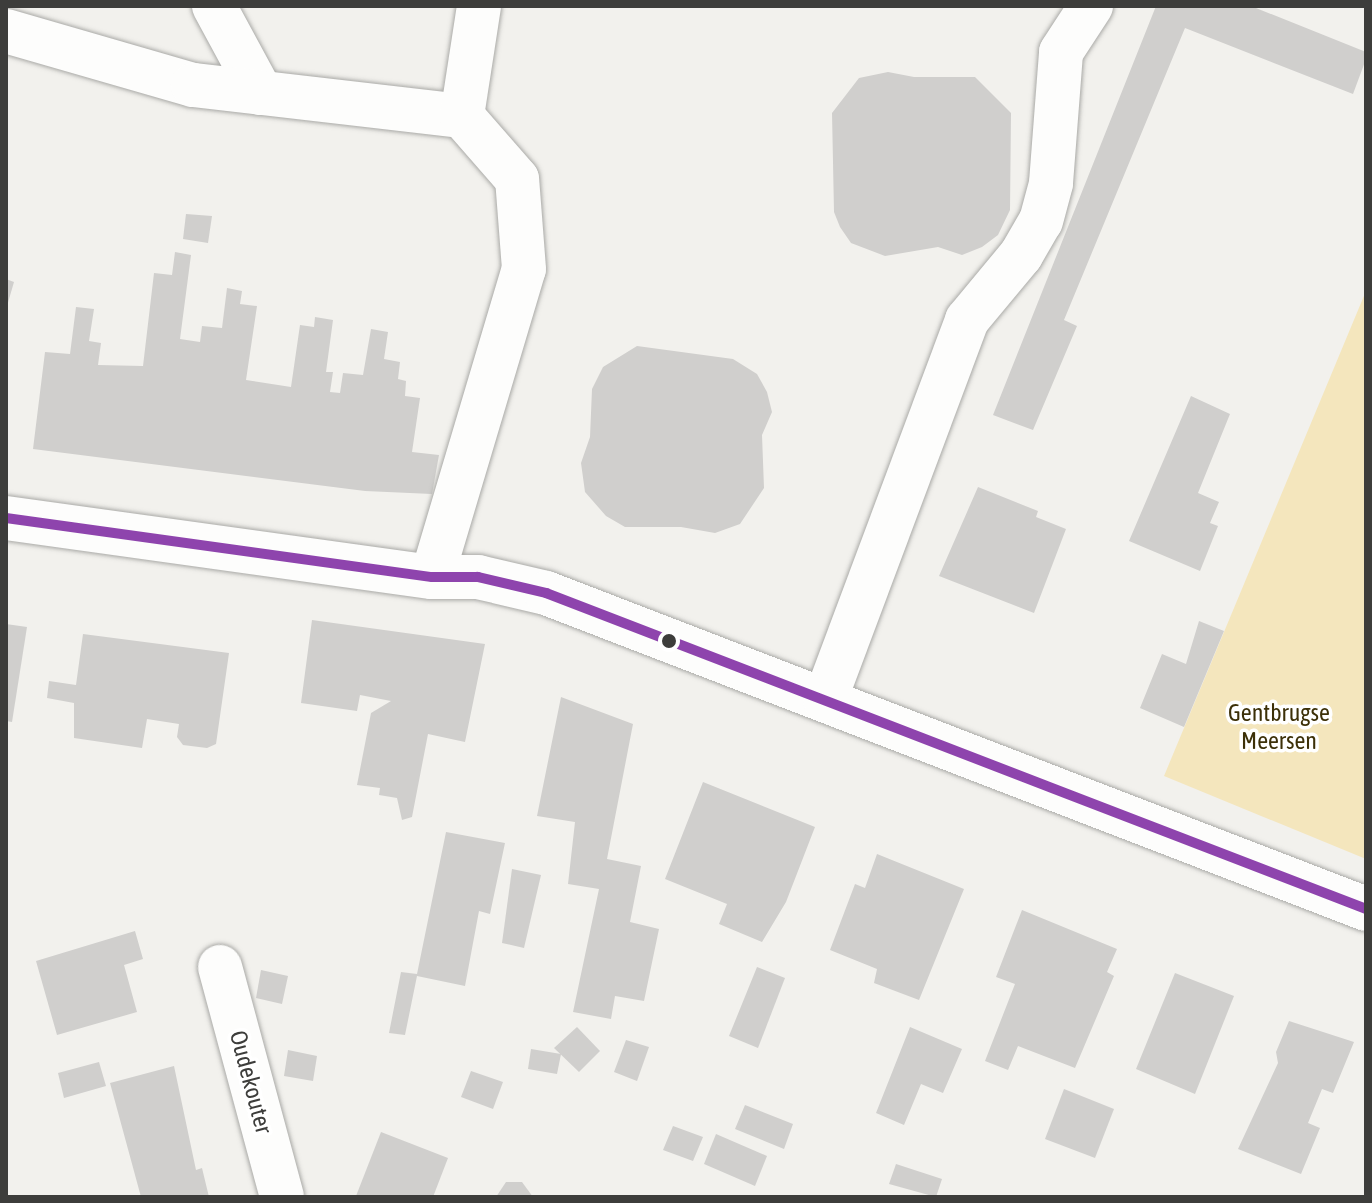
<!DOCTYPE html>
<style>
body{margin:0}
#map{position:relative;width:1372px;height:1203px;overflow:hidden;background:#f2f1ed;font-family:"Asap Condensed",sans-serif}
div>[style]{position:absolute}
.green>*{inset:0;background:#f4e6bd}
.building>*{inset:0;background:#d0cfcd}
.roads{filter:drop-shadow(0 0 2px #aaaaa7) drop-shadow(0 0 2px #aaaaa7)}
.minor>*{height:44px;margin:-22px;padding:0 22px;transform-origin:22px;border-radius:22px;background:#fdfdfc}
.bus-1>*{height:10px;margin:-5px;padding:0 5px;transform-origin:5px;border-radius:5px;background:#8e44ad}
.dots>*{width:22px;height:22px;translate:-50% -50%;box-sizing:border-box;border:4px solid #fff;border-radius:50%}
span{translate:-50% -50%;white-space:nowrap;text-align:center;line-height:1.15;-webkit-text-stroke:7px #fff;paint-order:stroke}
.park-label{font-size:24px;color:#3c3008}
.street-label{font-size:24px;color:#3d3d3b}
.frame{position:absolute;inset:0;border:8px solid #3d3d3b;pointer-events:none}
</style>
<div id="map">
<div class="green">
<div style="clip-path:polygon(1366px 291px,1366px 859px,1164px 776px)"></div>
</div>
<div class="building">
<div style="clip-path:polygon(1156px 6px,1251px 6px,1366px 52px,1366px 59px,1353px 94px,1185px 28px,1064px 320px,1077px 326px,1033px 430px,993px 415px)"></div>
<div style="clip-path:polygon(888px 72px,914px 77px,975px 77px,1011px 113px,1010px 210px,998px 235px,982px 247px,962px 255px,938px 247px,885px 256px,851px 243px,840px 227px,834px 212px,832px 113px,859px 78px)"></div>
<div style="clip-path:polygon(186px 214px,212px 216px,208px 243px,183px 239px)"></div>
<div style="clip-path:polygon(175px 252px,191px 255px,180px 339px,200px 342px,202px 326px,222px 328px,227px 288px,242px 291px,240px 304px,257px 306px,246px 380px,291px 387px,300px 325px,314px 327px,315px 317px,333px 320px,326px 372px,333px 372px,330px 392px,340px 393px,343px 373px,363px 375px,371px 329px,388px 332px,384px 359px,400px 362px,398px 379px,406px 381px,405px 396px,420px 398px,412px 452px,439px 455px,432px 494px,365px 491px,33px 449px,45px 352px,70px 354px,76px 307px,94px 309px,89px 341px,101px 343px,98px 365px,143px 366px,154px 273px,172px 275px)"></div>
<div style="clip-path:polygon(6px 279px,14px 282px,7px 306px,6px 306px)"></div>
<div style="clip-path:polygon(637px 346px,733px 359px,757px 374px,767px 392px,772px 412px,762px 435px,764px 488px,740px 524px,715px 533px,681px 527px,625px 527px,606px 516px,585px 492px,581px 463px,590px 437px,592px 389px,603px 367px)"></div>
<div style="clip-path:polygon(1191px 396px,1230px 414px,1198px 493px,1219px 502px,1210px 523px,1218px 526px,1200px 571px,1129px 541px)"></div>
<div style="clip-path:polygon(978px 487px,1038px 511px,1036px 517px,1066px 529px,1034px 613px,939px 576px)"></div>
<div style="clip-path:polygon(312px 620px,485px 644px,465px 742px,428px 734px,412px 817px,402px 820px,397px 798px,379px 795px,380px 788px,357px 785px,371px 713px,391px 701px,360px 695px,357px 711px,301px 703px)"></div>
<div style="clip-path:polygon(1199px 621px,1224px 631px,1184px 727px,1140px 708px,1162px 654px,1186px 664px)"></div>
<div style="clip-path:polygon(6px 624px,27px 627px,12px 722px,6px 721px)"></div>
<div style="clip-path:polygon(83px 634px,229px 653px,216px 744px,207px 748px,183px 745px,177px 737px,179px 724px,147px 719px,142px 748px,74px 738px,74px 703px,47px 698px,49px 681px,76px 685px)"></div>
<div style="clip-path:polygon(561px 697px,633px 724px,607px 859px,641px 866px,630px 922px,659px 929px,644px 1001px,615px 996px,611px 1019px,573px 1012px,599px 889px,568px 884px,575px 822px,537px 816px)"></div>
<div style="clip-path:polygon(703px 782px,815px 827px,786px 902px,762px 942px,719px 924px,727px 904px,665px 879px)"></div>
<div style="clip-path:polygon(446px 832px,505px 843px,490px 914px,479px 911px,465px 986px,417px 976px,405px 1035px,389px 1033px,401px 972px,417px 974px)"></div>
<div style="clip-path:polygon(877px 854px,964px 889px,919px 1000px,874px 983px,877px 969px,830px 950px,855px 884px,865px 888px)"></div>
<div style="clip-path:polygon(512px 869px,541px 875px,524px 948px,502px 943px)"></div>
<div style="clip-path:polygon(1022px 910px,1117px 949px,1107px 972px,1114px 976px,1075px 1068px,1018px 1046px,1008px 1070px,985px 1061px,1015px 984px,996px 977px)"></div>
<div style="clip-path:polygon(135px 931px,143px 959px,124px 965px,137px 1012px,57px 1035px,36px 961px)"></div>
<div style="clip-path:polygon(757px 967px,785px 978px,758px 1048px,729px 1036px)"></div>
<div style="clip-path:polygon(261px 970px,288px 976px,282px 1004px,256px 998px)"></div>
<div style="clip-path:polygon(1175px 973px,1234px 996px,1195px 1094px,1136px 1069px)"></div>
<div style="clip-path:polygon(1289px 1021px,1354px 1042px,1333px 1093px,1322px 1089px,1308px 1123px,1320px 1128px,1301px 1174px,1238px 1149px,1278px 1063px,1276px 1052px)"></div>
<div style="clip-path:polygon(577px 1027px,600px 1051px,579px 1072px,554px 1048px)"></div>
<div style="clip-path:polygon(910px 1027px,962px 1049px,943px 1093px,921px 1084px,904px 1125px,876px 1113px)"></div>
<div style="clip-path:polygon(626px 1040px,649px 1047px,637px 1081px,614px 1072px)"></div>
<div style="clip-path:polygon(531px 1049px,561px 1054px,557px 1074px,528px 1069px)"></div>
<div style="clip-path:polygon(288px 1050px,317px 1056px,313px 1081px,284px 1076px)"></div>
<div style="clip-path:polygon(99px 1062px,106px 1086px,64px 1098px,58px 1073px)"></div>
<div style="clip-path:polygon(174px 1066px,196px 1170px,202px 1168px,209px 1197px,141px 1197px,110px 1083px)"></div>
<div style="clip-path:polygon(471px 1071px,503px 1082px,493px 1109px,461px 1097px)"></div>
<div style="clip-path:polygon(1064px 1089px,1114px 1109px,1095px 1158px,1045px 1139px)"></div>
<div style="clip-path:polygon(745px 1105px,793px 1124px,784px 1149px,735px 1129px)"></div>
<div style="clip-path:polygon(673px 1126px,703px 1137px,693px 1161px,663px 1150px)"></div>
<div style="clip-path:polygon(381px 1132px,448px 1158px,433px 1197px,356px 1196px)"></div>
<div style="clip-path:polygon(716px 1134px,767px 1156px,755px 1186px,704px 1164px)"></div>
<div style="clip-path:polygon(896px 1164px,942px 1179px,936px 1197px,889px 1184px)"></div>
<div style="clip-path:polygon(506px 1182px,522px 1182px,533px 1197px,496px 1197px)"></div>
</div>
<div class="roads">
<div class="minor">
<div style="left:214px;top:6px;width:99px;rotate:61.6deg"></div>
<div style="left:6px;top:31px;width:195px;rotate:16.1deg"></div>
<div style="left:193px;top:85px;width:271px;rotate:6.6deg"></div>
<div style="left:462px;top:116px;width:111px;rotate:-81.2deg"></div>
<div style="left:6px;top:518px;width:430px;rotate:7.9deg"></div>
<div style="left:432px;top:577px;width:46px"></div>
<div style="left:478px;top:577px;width:70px;rotate:13.2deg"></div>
<div style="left:546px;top:593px;width:879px;rotate:21.07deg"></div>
<div style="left:432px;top:577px;width:321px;rotate:-73.4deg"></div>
<div style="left:524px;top:269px;width:90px;rotate:-94.4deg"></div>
<div style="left:517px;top:179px;width:84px;rotate:-131.1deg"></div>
<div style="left:825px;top:700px;width:406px;rotate:-69.5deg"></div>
<div style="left:967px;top:320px;width:85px;rotate:-50.3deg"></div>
<div style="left:1021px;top:255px;width:39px;rotate:-60deg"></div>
<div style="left:1041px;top:221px;width:39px;rotate:-75deg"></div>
<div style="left:1051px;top:183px;width:131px;rotate:-85.6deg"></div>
<div style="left:1061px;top:52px;width:55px;rotate:-56.9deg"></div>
<div style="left:220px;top:967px;width:238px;rotate:74.9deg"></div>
</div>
</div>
<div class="bus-1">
<div style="left:6px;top:518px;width:430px;rotate:7.9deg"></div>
<div style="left:432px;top:577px;width:46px"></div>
<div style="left:478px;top:577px;width:70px;rotate:13.2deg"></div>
<div style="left:546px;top:593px;width:879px;rotate:21.07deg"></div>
</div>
<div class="dots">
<div style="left:669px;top:641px;background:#3d3d3b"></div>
</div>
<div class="park-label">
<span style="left:1279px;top:727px">Gentbrugse<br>Meersen</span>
</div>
<div class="street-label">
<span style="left:251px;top:1082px;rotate:75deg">Oudekouter</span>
</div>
<div class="frame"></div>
</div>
